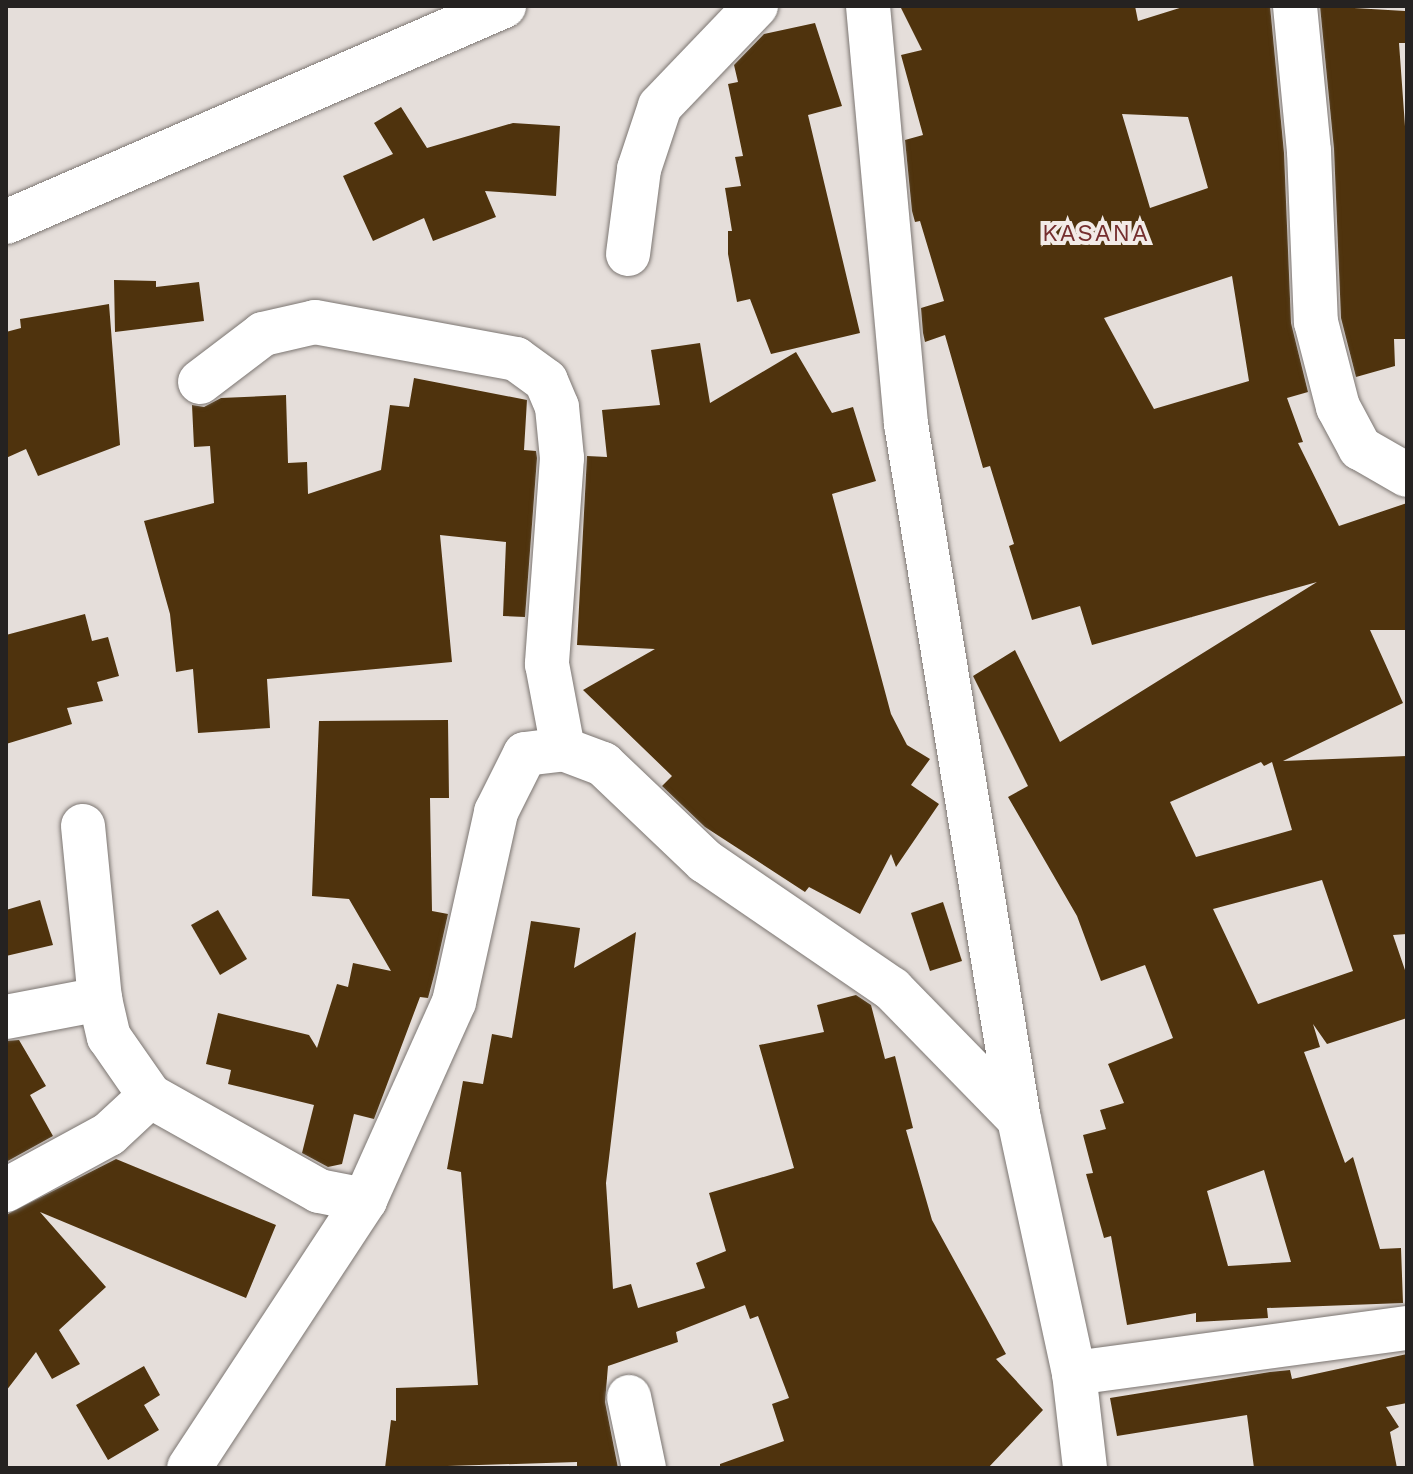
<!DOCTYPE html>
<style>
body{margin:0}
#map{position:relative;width:1413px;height:1474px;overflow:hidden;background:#e5deda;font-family:"Work Sans",sans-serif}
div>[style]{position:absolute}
.building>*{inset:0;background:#4f330d}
.roads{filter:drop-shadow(0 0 2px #7c7672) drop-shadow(0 0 2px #7c7672)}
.minor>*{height:44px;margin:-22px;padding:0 22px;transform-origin:22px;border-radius:22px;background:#fff}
span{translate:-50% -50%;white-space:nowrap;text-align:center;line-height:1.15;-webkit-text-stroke:8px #f2ebe7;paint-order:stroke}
.quarter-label{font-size:24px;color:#752e2e;letter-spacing:2px}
.frame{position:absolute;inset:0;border:8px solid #252221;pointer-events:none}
</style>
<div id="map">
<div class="building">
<div style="clip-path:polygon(evenodd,900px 6px,1135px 6px,1138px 21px,1186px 6px,1270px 6px,1284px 153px,1291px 323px,1308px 392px,1287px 398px,1303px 442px,1298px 443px,1339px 526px,1407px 503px,1407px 630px,1370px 630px,1403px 703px,1283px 761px,1407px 756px,1407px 934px,1393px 935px,1407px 976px,1407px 1018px,1327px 1044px,1313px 1024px,1320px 1047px,1304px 1052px,1345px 1163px,1353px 1157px,1380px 1249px,1401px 1248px,1403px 1303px,1267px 1308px,1268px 1318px,1196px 1322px,1196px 1313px,1127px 1325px,1111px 1236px,1104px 1238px,1086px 1174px,1093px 1173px,1083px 1135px,1106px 1129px,1100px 1110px,1124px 1103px,1108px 1064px,1173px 1038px,1145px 965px,1101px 981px,1077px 916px,1008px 797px,1028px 786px,973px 676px,1015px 650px,1060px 742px,1317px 582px,1092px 645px,1080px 606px,1032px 620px,1009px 546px,1014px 544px,990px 466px,983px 468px,945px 335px,925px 342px,923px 333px,921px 308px,944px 301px,920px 221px,915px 222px,912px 211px,905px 140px,923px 135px,901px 55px,922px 50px,900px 6px,1122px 114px,1188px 117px,1208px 188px,1150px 208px,1122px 114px,900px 6px,1232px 276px,1249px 381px,1154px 409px,1104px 318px,1232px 276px,900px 6px,1261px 762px,1264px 766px,1272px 762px,1292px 830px,1196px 857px,1170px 802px,1261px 762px,900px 6px,1322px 880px,1353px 971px,1258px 1004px,1213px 909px,1322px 880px,900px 6px,1264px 1170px,1291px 1262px,1228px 1266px,1207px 1191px,1264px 1170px)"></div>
<div style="clip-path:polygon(1320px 6px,1405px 11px,1405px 43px,1399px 43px,1407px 154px,1407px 339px,1394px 339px,1395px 366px,1356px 377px,1341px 318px,1334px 149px)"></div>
<div style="clip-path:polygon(815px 23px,842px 106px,808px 115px,860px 333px,771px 354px,750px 299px,737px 302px,728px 254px,728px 231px,732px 231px,725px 188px,741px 186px,735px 157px,743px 156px,728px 84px,738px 82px,734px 65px,764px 34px)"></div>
<div style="clip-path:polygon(401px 107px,427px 148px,513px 123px,560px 126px,556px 196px,485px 191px,496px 217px,433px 241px,424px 218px,373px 241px,343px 176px,393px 154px,374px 123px)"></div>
<div style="clip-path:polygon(114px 280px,156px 281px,156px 287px,199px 282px,204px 321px,115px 332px)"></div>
<div style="clip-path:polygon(109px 304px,120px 445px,38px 476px,26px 449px,6px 458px,6px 332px,21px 328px,20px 319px)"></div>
<div style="clip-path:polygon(700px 343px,710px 403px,796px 352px,832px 413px,853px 407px,876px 481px,832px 494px,891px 714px,907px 745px,930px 759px,911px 785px,939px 804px,896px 867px,891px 854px,860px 914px,809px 887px,805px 892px,705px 827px,662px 786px,672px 776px,583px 690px,655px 649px,577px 645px,587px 456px,607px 457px,602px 410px,660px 405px,651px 350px)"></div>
<div style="clip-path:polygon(414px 378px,527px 400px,524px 450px,536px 451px,537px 458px,525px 617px,503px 616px,506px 542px,440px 535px,452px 662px,267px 679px,270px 728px,198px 733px,193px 669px,176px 672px,170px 614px,144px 521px,214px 503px,210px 446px,194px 447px,192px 405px,204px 407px,221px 398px,286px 395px,288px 463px,307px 462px,308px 494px,381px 470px,390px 405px,409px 407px)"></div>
<div style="clip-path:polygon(85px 614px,92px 641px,108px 637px,119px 676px,97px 682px,103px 701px,67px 708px,72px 724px,6px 744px,6px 635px)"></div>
<div style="clip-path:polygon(448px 720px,449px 798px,430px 798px,432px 911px,448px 914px,435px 972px,428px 998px,420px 997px,374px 1119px,354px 1114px,342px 1164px,328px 1167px,302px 1153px,314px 1105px,228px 1084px,231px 1070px,206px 1064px,218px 1013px,309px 1035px,317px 1048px,337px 984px,348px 987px,353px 963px,391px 971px,349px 899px,312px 896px,319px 721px)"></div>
<div style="clip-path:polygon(40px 900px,53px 945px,6px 956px,6px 910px)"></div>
<div style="clip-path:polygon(943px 902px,962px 961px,930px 971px,911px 913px)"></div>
<div style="clip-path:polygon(218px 910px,247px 959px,220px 975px,191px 925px)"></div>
<div style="clip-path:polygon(531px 921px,580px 928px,574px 968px,636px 932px,606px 1183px,613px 1289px,631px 1284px,638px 1308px,705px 1288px,696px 1263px,726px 1251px,709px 1193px,794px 1168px,759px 1045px,824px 1032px,817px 1005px,856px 995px,871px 1005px,885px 1059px,895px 1056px,913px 1128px,906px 1130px,932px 1220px,1006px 1354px,996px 1359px,1043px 1410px,988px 1468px,720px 1468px,720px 1464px,784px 1441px,772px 1404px,789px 1398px,758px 1316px,750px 1319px,745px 1305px,676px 1332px,678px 1342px,608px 1366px,605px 1402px,618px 1468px,577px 1468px,577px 1462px,385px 1468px,391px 1420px,396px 1421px,396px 1388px,478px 1385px,461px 1172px,447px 1169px,463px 1081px,483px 1084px,492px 1034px,512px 1038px)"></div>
<div style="clip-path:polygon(19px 1040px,46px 1086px,30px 1095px,53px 1136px,6px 1162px,6px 1041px)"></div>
<div style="clip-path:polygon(116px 1159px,276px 1225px,246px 1298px,40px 1212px,106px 1287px,59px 1330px,80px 1364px,52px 1379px,36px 1352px,6px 1391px,6px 1215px)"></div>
<div style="clip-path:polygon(1407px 1354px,1407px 1403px,1386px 1407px,1399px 1427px,1390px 1432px,1397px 1468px,1254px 1468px,1247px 1415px,1117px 1436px,1110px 1398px,1270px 1372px,1290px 1370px,1292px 1379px)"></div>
<div style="clip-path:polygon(144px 1366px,160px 1395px,144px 1405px,159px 1430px,108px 1460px,76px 1405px)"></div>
</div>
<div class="roads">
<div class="minor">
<div style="left:868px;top:6px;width:420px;rotate:84.8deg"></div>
<div style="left:906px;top:424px;width:704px;rotate:80.77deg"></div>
<div style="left:1019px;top:1119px;width:260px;rotate:77.8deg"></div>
<div style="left:1074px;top:1373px;width:96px;rotate:83.4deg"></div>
<div style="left:1295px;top:6px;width:146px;rotate:84.5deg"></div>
<div style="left:1309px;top:151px;width:171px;rotate:87.7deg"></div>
<div style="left:1316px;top:322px;width:88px;rotate:75.5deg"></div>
<div style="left:1338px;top:407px;width:47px;rotate:61.8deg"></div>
<div style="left:1360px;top:448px;width:54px;rotate:29.9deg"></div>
<div style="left:6px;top:222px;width:543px;rotate:-23.45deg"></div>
<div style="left:628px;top:254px;width:86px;rotate:-82.6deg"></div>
<div style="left:639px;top:169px;width:66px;rotate:-71.6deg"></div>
<div style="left:660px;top:106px;width:139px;rotate:-46.2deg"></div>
<div style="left:200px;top:382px;width:79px;rotate:-37.3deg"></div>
<div style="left:263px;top:334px;width:53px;rotate:-13deg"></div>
<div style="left:315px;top:322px;width:204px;rotate:10.4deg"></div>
<div style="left:516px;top:359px;width:37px;rotate:36deg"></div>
<div style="left:546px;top:381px;width:28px;rotate:67deg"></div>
<div style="left:557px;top:407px;width:51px;rotate:84.4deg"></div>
<div style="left:562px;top:458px;width:207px;rotate:94.2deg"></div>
<div style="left:547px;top:664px;width:86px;rotate:79.3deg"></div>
<div style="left:83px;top:826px;width:174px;rotate:84.4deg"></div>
<div style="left:100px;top:999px;width:39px;rotate:77deg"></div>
<div style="left:109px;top:1037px;width:72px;rotate:55.2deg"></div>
<div style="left:150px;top:1096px;width:194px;rotate:29.3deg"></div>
<div style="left:319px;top:1191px;width:47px;rotate:11.1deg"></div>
<div style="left:6px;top:1017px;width:96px;rotate:-10.8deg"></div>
<div style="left:6px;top:1190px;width:117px;rotate:-28.5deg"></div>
<div style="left:109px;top:1134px;width:56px;rotate:-42.8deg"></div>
<div style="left:1074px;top:1373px;width:336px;rotate:-7.7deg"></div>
<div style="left:629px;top:1397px;width:73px;rotate:78.1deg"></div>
<div style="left:189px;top:1468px;width:321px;rotate:-56.7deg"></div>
<div style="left:365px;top:1200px;width:217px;rotate:-65.8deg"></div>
<div style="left:454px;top:1002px;width:195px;rotate:-77.5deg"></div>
<div style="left:496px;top:812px;width:65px;rotate:-63.4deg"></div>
<div style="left:525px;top:754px;width:38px;rotate:-7deg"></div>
<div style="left:563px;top:749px;width:43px;rotate:20.6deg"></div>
<div style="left:603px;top:764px;width:141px;rotate:43.6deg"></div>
<div style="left:705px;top:861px;width:227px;rotate:34.4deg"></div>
<div style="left:892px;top:989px;width:182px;rotate:45.7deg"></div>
</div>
</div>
<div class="quarter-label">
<span style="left:1096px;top:234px">KASANA</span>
</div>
<div class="frame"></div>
</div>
